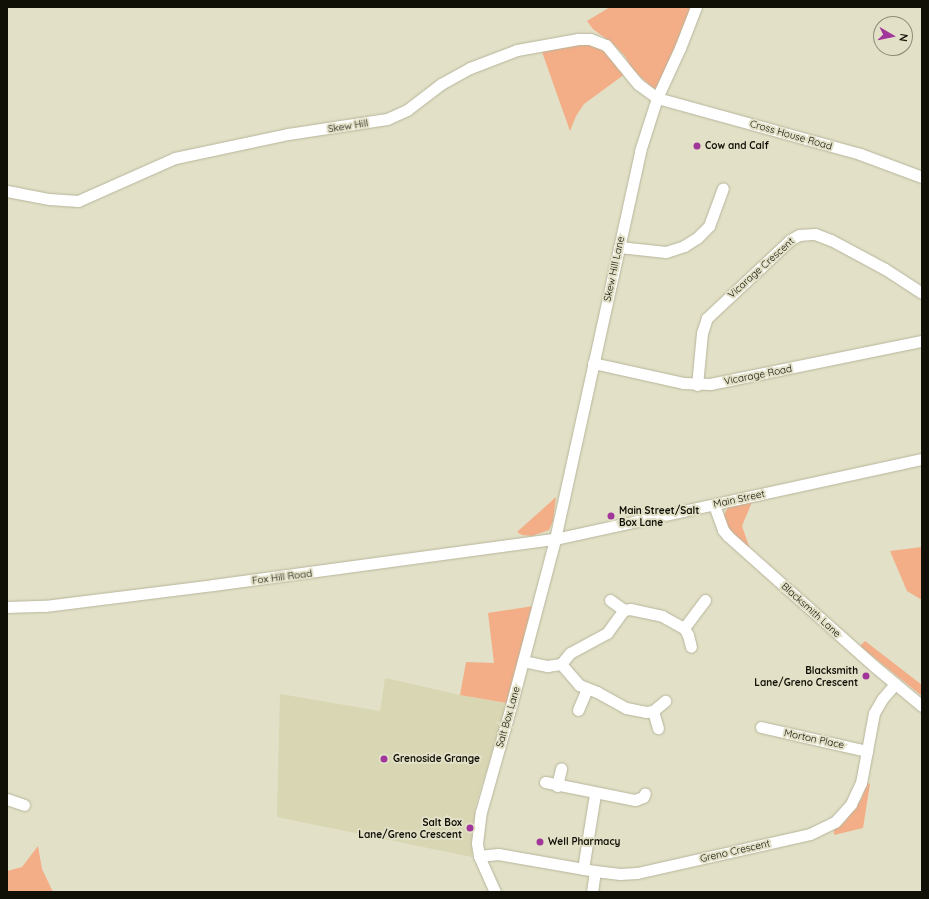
<!DOCTYPE html>
<style>
body{margin:0}
#map{position:relative;width:929px;height:899px;overflow:hidden;background:#e2e0c6;font-family:Quicksand,sans-serif}
div>[style]{position:absolute}
.built>*{inset:0;background:#d9d6b4}
.green>*{inset:0;background:#f3ae88}
.roads{filter:drop-shadow(0 0 1px #b7b59c) drop-shadow(0 0 1px #b7b59c)}
.minor>*{height:11px;margin:-5.5px;padding:0 5.5px;transform-origin:5.5px;border-radius:5.5px;background:#fff}
.dots>*{width:11px;height:11px;translate:-50% -50%;box-sizing:border-box;border:2px solid #e2e0c6;border-radius:50%}
span{translate:-50% -50%;white-space:nowrap;text-align:center;line-height:1.15;-webkit-text-stroke:4px #e2e0c6;paint-order:stroke}
.street-label{font-size:10px;color:#111007}
.poi-label{font-size:10px;color:#111007;font-weight:700}
.left{translate:0 -50%;text-align:left}
.right{translate:-100% -50%;text-align:right}
.frame{position:absolute;inset:0;border:8px solid #111007;pointer-events:none}
.north{position:absolute;left:873px;top:16px;width:40px;height:40px;box-sizing:border-box;background:#e2e0c6;border:1px solid #8e8d7a;border-radius:50%;rotate:99deg;font-size:11px;font-weight:700;line-height:16px;text-align:center;color:#111007}
.north::after{content:'';display:block;margin:auto;width:14px;height:18px;background:#a03699;clip-path:polygon(50% 0,100% 100%,50% 72%,0 100%)}
</style>
<div id="map">
<div class="built">
<div style="clip-path:polygon(385px 678px,460px 695px,507px 703px,475px 807px,472px 857px,277px 817px,280px 694px,380px 711px)"></div>
</div>
<div class="green">
<div style="clip-path:polygon(610px 7px,692px 7px,659px 86px,654px 89px,632px 69px,625px 56px,613px 44px,593px 29px,587px 21px)"></div>
<div style="clip-path:polygon(577px 42px,602px 47px,625px 74px,584px 104px,576px 116px,570px 131px,542px 52px)"></div>
<div style="clip-path:polygon(556px 497px,553px 521px,549px 530px,532px 536px,522px 535px,517px 532px)"></div>
<div style="clip-path:polygon(752px 502px,742px 526px,750px 549px,730px 532px,723px 517px,728px 507px)"></div>
<div style="clip-path:polygon(922px 547px,922px 600px,907px 591px,890px 551px)"></div>
<div style="clip-path:polygon(533px 606px,507px 703px,460px 695px,466px 662px,494px 663px,488px 613px)"></div>
<div style="clip-path:polygon(865px 641px,922px 685px,922px 696px,860px 646px)"></div>
<div style="clip-path:polygon(867px 783px,870px 784px,863px 828px,834px 835px,834px 830px,843px 824px,861px 800px)"></div>
<div style="clip-path:polygon(38px 846px,42px 869px,53px 892px,7px 892px,7px 871px,22px 867px)"></div>
</div>
<div class="roads">
<div class="minor">
<div style="left:7px;top:191px;width:43px;rotate:10.8deg"></div>
<div style="left:49px;top:199px;width:29px;rotate:4deg"></div>
<div style="left:78px;top:201px;width:106px;rotate:-23.9deg"></div>
<div style="left:175px;top:158px;width:116px;rotate:-12deg"></div>
<div style="left:288px;top:134px;width:100px;rotate:-8.6deg"></div>
<div style="left:387px;top:119px;width:22px;rotate:-24deg"></div>
<div style="left:407px;top:110px;width:43px;rotate:-37.4deg"></div>
<div style="left:441px;top:84px;width:33px;rotate:-29deg"></div>
<div style="left:470px;top:68px;width:50px;rotate:-21deg"></div>
<div style="left:517px;top:50px;width:62px;rotate:-10.2deg"></div>
<div style="left:578px;top:39px;width:12px"></div>
<div style="left:590px;top:39px;width:17px;rotate:21deg"></div>
<div style="left:606px;top:45px;width:50px;rotate:50.6deg"></div>
<div style="left:638px;top:84px;width:24px;rotate:36deg"></div>
<div style="left:657px;top:98px;width:211px;rotate:15.4deg"></div>
<div style="left:860px;top:154px;width:66px;rotate:20.4deg"></div>
<div style="left:619px;top:247px;width:47px;rotate:6.1deg"></div>
<div style="left:666px;top:252px;width:19px;rotate:-18deg"></div>
<div style="left:684px;top:246px;width:15px;rotate:-32deg"></div>
<div style="left:697px;top:238px;width:17px;rotate:-45deg"></div>
<div style="left:709px;top:226px;width:40px;rotate:-69.8deg"></div>
<div style="left:593px;top:363px;width:92px;rotate:12.5deg"></div>
<div style="left:683px;top:383px;width:27px;rotate:2deg"></div>
<div style="left:710px;top:384px;width:216px;rotate:-11.5deg"></div>
<div style="left:697px;top:385px;width:52px;rotate:-84.5deg"></div>
<div style="left:702px;top:333px;width:16px;rotate:-72deg"></div>
<div style="left:707px;top:318px;width:114px;rotate:-43.2deg"></div>
<div style="left:790px;top:240px;width:10px;rotate:-29deg"></div>
<div style="left:799px;top:235px;width:16px;rotate:-4deg"></div>
<div style="left:815px;top:234px;width:17px;rotate:21deg"></div>
<div style="left:831px;top:240px;width:61px;rotate:28.2deg"></div>
<div style="left:885px;top:269px;width:44px;rotate:33deg"></div>
<div style="left:714px;top:505px;width:27px;rotate:70deg"></div>
<div style="left:723px;top:530px;width:8px;rotate:50deg"></div>
<div style="left:728px;top:536px;width:195px;rotate:41.7deg"></div>
<div style="left:874px;top:666px;width:62px;rotate:39.8deg"></div>
<div style="left:610px;top:600px;width:17px;rotate:36deg"></div>
<div style="left:7px;top:607px;width:38px;rotate:-2deg"></div>
<div style="left:45px;top:606px;width:169px;rotate:-7.1deg"></div>
<div style="left:213px;top:585px;width:345px;rotate:-7.7deg"></div>
<div style="left:555px;top:539px;width:376px;rotate:-12.3deg"></div>
<div style="left:684px;top:628px;width:35px;rotate:-53deg"></div>
<div style="left:523px;top:661px;width:25px;rotate:12deg"></div>
<div style="left:547px;top:666px;width:14px;rotate:-8deg"></div>
<div style="left:561px;top:664px;width:14px;rotate:-51deg"></div>
<div style="left:570px;top:653px;width:42px;rotate:-28.4deg"></div>
<div style="left:607px;top:633px;width:29px;rotate:-54deg"></div>
<div style="left:624px;top:610px;width:6px;rotate:-9deg"></div>
<div style="left:630px;top:609px;width:33px;rotate:12deg"></div>
<div style="left:662px;top:616px;width:25px;rotate:29deg"></div>
<div style="left:684px;top:628px;width:8px;rotate:60deg"></div>
<div style="left:688px;top:635px;width:12px;rotate:76deg"></div>
<div style="left:561px;top:664px;width:28px;rotate:49deg"></div>
<div style="left:579px;top:685px;width:19px;rotate:21deg"></div>
<div style="left:597px;top:692px;width:33px;rotate:29deg"></div>
<div style="left:626px;top:708px;width:20px;rotate:11deg"></div>
<div style="left:646px;top:712px;width:7px;rotate:-8deg"></div>
<div style="left:653px;top:711px;width:16px;rotate:-40deg"></div>
<div style="left:578px;top:710px;width:23px;rotate:-67deg"></div>
<div style="left:653px;top:711px;width:18px;rotate:74deg"></div>
<div style="left:761px;top:727px;width:109px;rotate:12.8deg"></div>
<div style="left:545px;top:782px;width:92px;rotate:11.3deg"></div>
<div style="left:635px;top:800px;width:9px;rotate:-21deg"></div>
<div style="left:643px;top:797px;width:4px;rotate:-63deg"></div>
<div style="left:557px;top:786px;width:18px;rotate:-77deg"></div>
<div style="left:7px;top:799px;width:18px;rotate:19deg"></div>
<div style="left:479px;top:856px;width:19px;rotate:-6deg"></div>
<div style="left:498px;top:854px;width:98px;rotate:9.9deg"></div>
<div style="left:595px;top:871px;width:25px;rotate:7deg"></div>
<div style="left:620px;top:874px;width:17px;rotate:-3deg"></div>
<div style="left:637px;top:873px;width:177px;rotate:-12.7deg"></div>
<div style="left:810px;top:834px;width:28px;rotate:-26deg"></div>
<div style="left:835px;top:822px;width:24px;rotate:-48deg"></div>
<div style="left:851px;top:804px;width:23px;rotate:-65deg"></div>
<div style="left:861px;top:783px;width:71px;rotate:-79.5deg"></div>
<div style="left:874px;top:713px;width:16px;rotate:-60deg"></div>
<div style="left:882px;top:699px;width:20px;rotate:-49deg"></div>
<div style="left:583px;top:869px;width:76px;rotate:-80.9deg"></div>
<div style="left:495px;top:892px;width:39px;rotate:-114deg"></div>
<div style="left:479px;top:856px;width:13px;rotate:-99deg"></div>
<div style="left:477px;top:843px;width:31px;rotate:-83deg"></div>
<div style="left:481px;top:812px;width:110px;rotate:-74.2deg"></div>
<div style="left:511px;top:706px;width:173px;rotate:-75.2deg"></div>
<div style="left:555px;top:539px;width:397px;rotate:-77.6deg"></div>
<div style="left:640px;top:151px;width:56px;rotate:-72.2deg"></div>
<div style="left:657px;top:98px;width:55px;rotate:-65.3deg"></div>
<div style="left:680px;top:48px;width:44px;rotate:-68.7deg"></div>
<div style="left:592px;top:892px;width:21px;rotate:-82deg"></div>
</div>
</div>
<div class="dots">
<div style="left:697px;top:146px;background:#a03699"></div>
<div style="left:611px;top:516px;background:#a03699"></div>
<div style="left:866px;top:676px;background:#a03699"></div>
<div style="left:384px;top:759px;background:#a03699"></div>
<div style="left:470px;top:828px;background:#a03699"></div>
<div style="left:540px;top:842px;background:#a03699"></div>
</div>
<div class="street-label">
<span style="left:348px;top:126px;rotate:-9deg">Skew Hill</span>
<span style="left:791px;top:135px;rotate:16deg">Cross House Road</span>
<span style="left:761px;top:268px;rotate:-42deg">Vicarage Crescent</span>
<span style="left:614px;top:269px;rotate:-78deg">Skew Hill Lane</span>
<span style="left:758px;top:375px;rotate:-11deg">Vicarage Road</span>
<span style="left:739px;top:499px;rotate:-12deg">Main Street</span>
<span style="left:282px;top:577px;rotate:-7deg">Fox Hill Road</span>
<span style="left:811px;top:610px;rotate:42deg">Blacksmith Lane</span>
<span style="left:508px;top:717px;rotate:-74deg">Salt Box Lane</span>
<span style="left:814px;top:739px;rotate:12deg">Morton Place</span>
<span style="left:735px;top:851px;rotate:-13deg">Greno Crescent</span>
</div>
<div class="poi-label">
<span class="left" style="left:705px;top:146px">Cow and Calf</span>
<span class="left" style="left:619px;top:516px">Main Street/Salt<br>Box Lane</span>
<span class="right" style="left:858px;top:676px">Blacksmith<br>Lane/Greno Crescent</span>
<span class="left" style="left:393px;top:759px">Grenoside Grange</span>
<span class="right" style="left:462px;top:828px">Salt Box<br>Lane/Greno Crescent</span>
<span class="left" style="left:548px;top:842px">Well Pharmacy</span>
</div>
<div class="frame"></div>
<div class="north">N</div>
</div>
